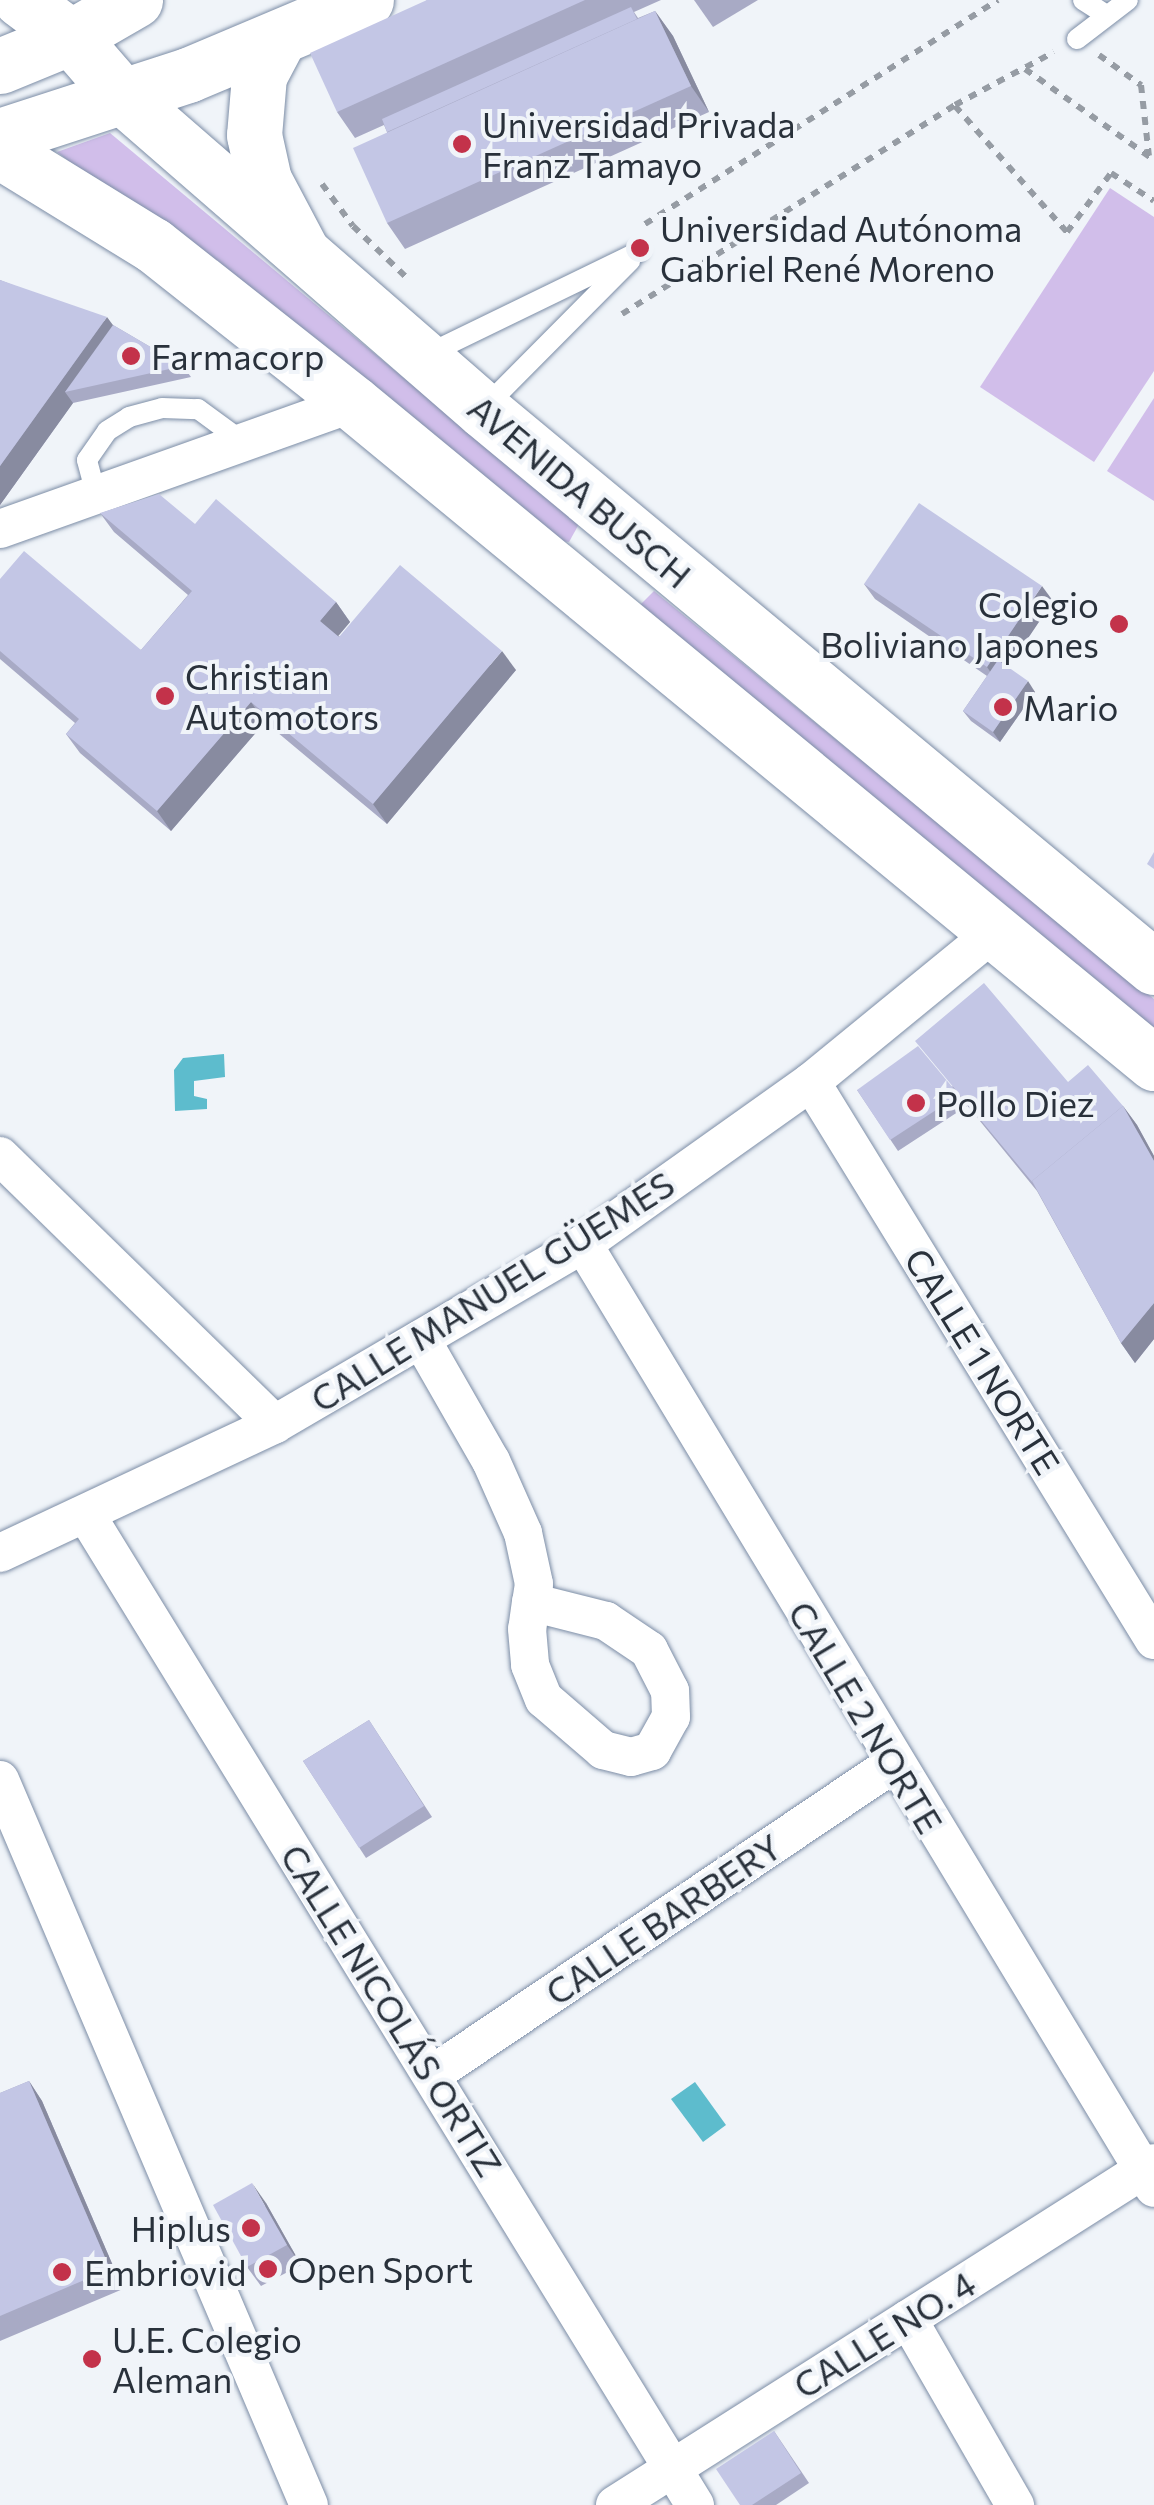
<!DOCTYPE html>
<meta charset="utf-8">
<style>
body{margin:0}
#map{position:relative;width:1154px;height:2505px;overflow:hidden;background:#f0f4f9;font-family:Commissioner,sans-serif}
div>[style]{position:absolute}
.green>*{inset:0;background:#d1beea}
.water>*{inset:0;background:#5dbccd}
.path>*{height:6px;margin-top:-3px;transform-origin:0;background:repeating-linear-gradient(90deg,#969ca4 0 8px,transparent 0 16px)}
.roads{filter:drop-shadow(0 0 2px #7c8da6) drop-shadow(0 0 2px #7c8da6)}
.service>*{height:20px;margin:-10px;padding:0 10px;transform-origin:10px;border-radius:10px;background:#fff}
.minor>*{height:38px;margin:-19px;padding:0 19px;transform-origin:19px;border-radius:19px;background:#fff}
.secondary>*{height:55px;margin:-27.5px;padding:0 27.5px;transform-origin:27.5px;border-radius:27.5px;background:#fff}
.primary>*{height:55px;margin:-27.5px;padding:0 27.5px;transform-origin:27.5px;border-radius:27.5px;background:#fff}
.wall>*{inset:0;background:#a8aac5}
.shaded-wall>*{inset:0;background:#888ba0}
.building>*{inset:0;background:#c3c6e5}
.dots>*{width:28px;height:28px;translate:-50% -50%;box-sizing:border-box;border:5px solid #f0f4f9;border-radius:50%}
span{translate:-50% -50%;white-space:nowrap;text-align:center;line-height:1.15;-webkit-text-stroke:8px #f0f4f9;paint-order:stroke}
.poi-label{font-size:35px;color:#29313b}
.left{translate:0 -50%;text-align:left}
.right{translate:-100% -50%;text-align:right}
.street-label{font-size:35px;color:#29313b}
</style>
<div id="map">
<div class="green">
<div style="clip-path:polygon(110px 133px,579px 524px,569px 542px,552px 540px,57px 152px)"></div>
<div style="clip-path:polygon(1110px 188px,1154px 217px,1154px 371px,1094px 462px,980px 387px)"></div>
<div style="clip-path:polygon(1154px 398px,1154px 501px,1107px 471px)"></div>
<div style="clip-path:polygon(654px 591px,1154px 999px,1154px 1040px,639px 606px)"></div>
</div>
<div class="water">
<div style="clip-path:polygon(224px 1054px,225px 1077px,194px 1081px,194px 1096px,207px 1099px,207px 1109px,175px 1111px,174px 1070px,183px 1058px)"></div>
<div style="clip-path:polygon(695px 2082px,726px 2125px,703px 2142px,671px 2099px)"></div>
</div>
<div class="path">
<div style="left:1099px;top:55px;width:52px;rotate:35.5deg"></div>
<div style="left:1141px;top:85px;width:71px;rotate:83.6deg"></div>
<div style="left:1025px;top:69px;width:158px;rotate:35.2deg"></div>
<div style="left:955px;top:106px;width:169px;rotate:48.4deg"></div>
<div style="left:1067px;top:232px;width:74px;rotate:-53.3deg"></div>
<div style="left:1111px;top:173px;width:51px;rotate:33.1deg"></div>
<div style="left:322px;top:184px;width:52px;rotate:53.6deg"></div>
<div style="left:353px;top:226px;width:75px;rotate:43.9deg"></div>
<div style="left:645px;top:224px;width:418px;rotate:-32.4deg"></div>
<div style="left:622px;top:314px;width:393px;rotate:-32.1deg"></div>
<div style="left:955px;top:105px;width:112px;rotate:-28.2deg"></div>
</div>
<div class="roads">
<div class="service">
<div style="left:1083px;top:0;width:27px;rotate:33deg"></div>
<div style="left:1077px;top:39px;width:64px;rotate:-37.4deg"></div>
<div style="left:424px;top:356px;width:238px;rotate:-25.9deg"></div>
<div style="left:485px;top:407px;width:206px;rotate:-45.2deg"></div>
<div style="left:96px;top:494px;width:35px;rotate:-105deg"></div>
<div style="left:87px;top:460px;width:35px;rotate:-55deg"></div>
<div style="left:107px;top:431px;width:26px;rotate:-32deg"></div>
<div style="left:129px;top:417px;width:34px;rotate:-15deg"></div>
<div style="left:162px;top:408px;width:36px;rotate:2deg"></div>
<div style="left:198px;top:409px;width:56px;rotate:36.3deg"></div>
</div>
<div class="minor">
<div style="left:0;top:529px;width:375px;rotate:-19.6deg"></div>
<div style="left:811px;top:1082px;width:655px;rotate:58.42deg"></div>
<div style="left:0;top:1156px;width:384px;rotate:44.3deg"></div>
<div style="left:583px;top:1244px;width:1103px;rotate:58.83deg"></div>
<div style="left:421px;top:1339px;width:141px;rotate:60.2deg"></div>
<div style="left:491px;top:1461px;width:79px;rotate:66deg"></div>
<div style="left:523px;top:1533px;width:52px;rotate:77.8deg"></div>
<div style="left:534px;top:1584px;width:18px;rotate:99deg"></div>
<div style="left:531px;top:1602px;width:27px;rotate:98deg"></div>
<div style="left:527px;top:1629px;width:36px;rotate:85deg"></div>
<div style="left:530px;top:1665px;width:37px;rotate:68deg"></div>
<div style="left:544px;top:1699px;width:78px;rotate:40.8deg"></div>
<div style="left:603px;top:1750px;width:29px;rotate:14deg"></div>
<div style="left:631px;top:1757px;width:22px;rotate:-16deg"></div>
<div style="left:652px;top:1751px;width:39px;rotate:-61deg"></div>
<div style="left:671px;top:1717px;width:26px;rotate:-92deg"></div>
<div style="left:670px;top:1691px;width:46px;rotate:-117.1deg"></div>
<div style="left:649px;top:1650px;width:52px;rotate:-146deg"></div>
<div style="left:606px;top:1621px;width:77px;rotate:-165.8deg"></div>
<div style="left:87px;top:1516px;width:1161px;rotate:58.42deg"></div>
<div style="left:0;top:1553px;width:304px;rotate:-25.1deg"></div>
<div style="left:275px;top:1424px;width:357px;rotate:-30.3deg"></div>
<div style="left:583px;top:1244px;width:280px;rotate:-35.4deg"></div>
<div style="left:811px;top:1082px;width:237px;rotate:-39.3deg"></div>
<div style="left:0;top:1780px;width:788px;rotate:66.92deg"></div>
<div style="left:433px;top:2074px;width:555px;rotate:-33.98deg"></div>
<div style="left:908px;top:2319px;width:215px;rotate:60.1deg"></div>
<div style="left:615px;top:2505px;width:638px;rotate:-32.4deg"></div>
</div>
<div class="secondary">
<div style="left:21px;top:0;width:62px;rotate:36.5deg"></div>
<div style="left:71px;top:37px;width:79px;rotate:49.1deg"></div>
<div style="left:123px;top:97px;width:477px;rotate:41deg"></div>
<div style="left:483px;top:410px;width:872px;rotate:39.7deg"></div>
<div style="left:0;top:151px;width:180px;rotate:31.6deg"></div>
<div style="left:153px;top:245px;width:255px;rotate:38.3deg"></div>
<div style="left:353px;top:403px;width:1038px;rotate:39.49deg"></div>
</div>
<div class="primary">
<div style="left:279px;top:38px;width:43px;rotate:117.8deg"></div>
<div style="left:259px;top:76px;width:59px;rotate:94.8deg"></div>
<div style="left:254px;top:135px;width:46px;rotate:77.5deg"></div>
<div style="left:264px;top:180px;width:79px;rotate:62.1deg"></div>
<div style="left:0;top:66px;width:77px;rotate:-22.2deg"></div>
<div style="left:71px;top:37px;width:74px;rotate:-30deg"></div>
<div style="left:0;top:136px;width:198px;rotate:-18deg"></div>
<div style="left:188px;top:75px;width:193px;rotate:-22.8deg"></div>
</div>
</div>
<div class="wall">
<div style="clip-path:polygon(427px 0,661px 0,634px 12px,638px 18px,655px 11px,673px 36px,709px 112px,405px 249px,387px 223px,387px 132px,384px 125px,355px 138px,337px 112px)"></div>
<div style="clip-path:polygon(694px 0,758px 0,713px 27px)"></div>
<div style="clip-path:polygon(0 280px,113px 325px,183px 366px,191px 377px,73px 403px,0 505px)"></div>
<div style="clip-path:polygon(100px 513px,195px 524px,336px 602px,350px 622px,338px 636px,516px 670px,387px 824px,265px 722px,171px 831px,80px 753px,66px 734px,75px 723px,0 659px,0 579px,141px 650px,188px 595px,114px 532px)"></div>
<div style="clip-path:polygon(864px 584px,1053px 601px,1008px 667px,1035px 692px,1000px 742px,971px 721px,963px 711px,987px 676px,875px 599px)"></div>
<div style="clip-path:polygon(1068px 1082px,1123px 1106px,1137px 1125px,1154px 1156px,1154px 1339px,1135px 1363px,1121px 1343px,1037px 1191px,966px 1104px,967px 1106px,898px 1151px,857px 1090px)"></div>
<div style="clip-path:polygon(369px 1720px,432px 1817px,366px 1858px,303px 1761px)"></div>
<div style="clip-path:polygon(29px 2081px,42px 2101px,123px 2289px,0 2341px,0 2093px)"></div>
<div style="clip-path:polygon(266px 2203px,301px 2265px,261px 2286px,247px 2267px)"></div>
<div style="clip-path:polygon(774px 2431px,809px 2483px,776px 2505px,740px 2505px)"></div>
</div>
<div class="shaded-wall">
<div style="clip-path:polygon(655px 11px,673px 36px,709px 112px,691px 86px)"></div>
<div style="clip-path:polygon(107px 317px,121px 336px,65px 392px,73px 403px,0 505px,0 466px)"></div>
<div style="clip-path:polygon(1042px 586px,1053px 601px,998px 683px,987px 667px)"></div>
<div style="clip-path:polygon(336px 602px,350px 622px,334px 641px,320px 621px)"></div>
<div style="clip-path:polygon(502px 651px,516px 670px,387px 824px,373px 804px)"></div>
<div style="clip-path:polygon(1028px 681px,1035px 692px,1000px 742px,993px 732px)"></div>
<div style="clip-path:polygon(251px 702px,265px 722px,171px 831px,157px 811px)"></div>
<div style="clip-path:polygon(1123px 1106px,1137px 1125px,1154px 1156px,1154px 1161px)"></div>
<div style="clip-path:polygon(1154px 1303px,1154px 1339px,1135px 1363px,1121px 1343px)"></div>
<div style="clip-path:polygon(29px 2081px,42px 2101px,123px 2289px,110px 2269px)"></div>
<div style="clip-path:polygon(252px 2183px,266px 2203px,301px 2265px,287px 2245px)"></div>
</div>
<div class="building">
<div style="clip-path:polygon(427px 0,585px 0,337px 112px,310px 53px)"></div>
<div style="clip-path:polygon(631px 7px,637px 19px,387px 132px,382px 119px)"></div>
<div style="clip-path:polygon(655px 11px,691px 86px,387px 223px,353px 148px)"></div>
<div style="clip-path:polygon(0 280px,107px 317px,0 466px)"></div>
<div style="clip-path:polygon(113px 325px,183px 366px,65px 392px)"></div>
<div style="clip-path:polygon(159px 494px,195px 524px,216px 499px,336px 602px,320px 621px,339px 637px,400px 565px,502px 651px,373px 804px,251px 702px,157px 811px,66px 734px,79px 719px,0 651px,0 579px,24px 551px,141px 650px,192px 591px,100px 513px)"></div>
<div style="clip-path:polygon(919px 503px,1042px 586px,987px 667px,864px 584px)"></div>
<div style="clip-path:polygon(998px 660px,1028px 681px,993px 732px,963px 711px)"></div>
<div style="clip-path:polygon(1154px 852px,1154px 869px,1147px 864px)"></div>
<div style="clip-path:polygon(984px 983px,1068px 1082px,1088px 1065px,1123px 1106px,1032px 1181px,1033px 1183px,915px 1041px)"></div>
<div style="clip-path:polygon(918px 1046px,959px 1095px,890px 1140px,857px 1090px)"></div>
<div style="clip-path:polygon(1123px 1106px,1154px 1161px,1154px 1303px,1121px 1343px,1032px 1181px)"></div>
<div style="clip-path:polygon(369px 1720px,424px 1806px,359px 1848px,303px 1761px)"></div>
<div style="clip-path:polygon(29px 2081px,110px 2269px,0 2316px,0 2093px)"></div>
<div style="clip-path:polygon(252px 2183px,287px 2245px,247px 2267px,213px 2205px)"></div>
<div style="clip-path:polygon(774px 2431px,801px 2473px,752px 2505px,740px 2505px,716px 2469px)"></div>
</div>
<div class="dots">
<div style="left:462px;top:144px;background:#c3324a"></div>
<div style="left:640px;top:248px;background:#c3324a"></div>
<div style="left:131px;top:356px;background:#c3324a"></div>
<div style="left:1119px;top:624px;background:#c3324a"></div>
<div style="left:165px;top:696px;background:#c3324a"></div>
<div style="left:1003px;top:707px;background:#c3324a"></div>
<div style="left:916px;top:1103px;background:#c3324a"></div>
<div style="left:251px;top:2228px;background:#c3324a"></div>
<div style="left:268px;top:2269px;background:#c3324a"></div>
<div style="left:62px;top:2272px;background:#c3324a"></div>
<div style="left:92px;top:2359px;background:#c3324a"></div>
</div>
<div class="poi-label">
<span class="left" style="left:482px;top:144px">Universidad Privada<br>Franz Tamayo</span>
<span class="left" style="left:660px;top:248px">Universidad Autónoma<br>Gabriel René Moreno</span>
<span class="left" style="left:151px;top:356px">Farmacorp</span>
<span class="right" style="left:1099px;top:624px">Colegio<br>Boliviano Japones</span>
<span class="left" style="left:185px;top:696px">Christian<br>Automotors</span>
<span class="left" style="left:1023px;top:707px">Mario</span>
<span class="left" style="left:936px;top:1103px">Pollo Diez</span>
<span class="right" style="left:231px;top:2228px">Hiplus</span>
<span class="left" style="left:288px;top:2269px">Open Sport</span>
<span class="left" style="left:84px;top:2272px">Embriovid</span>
<span class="left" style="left:112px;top:2359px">U.E. Colegio<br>Aleman</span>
</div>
<div class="street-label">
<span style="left:580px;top:491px;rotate:40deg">AVENIDA BUSCH</span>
<span style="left:492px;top:1291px;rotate:-32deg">CALLE MANUEL GÜEMES</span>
<span style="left:983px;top:1361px;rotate:58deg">CALLE 1 NORTE</span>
<span style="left:866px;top:1717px;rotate:59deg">CALLE 2 NORTE</span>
<span style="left:663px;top:1919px;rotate:-34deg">CALLE BARBERY</span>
<span style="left:392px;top:2010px;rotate:58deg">CALLE NICOLÁS ORTIZ</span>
<span style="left:884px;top:2334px;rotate:-32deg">CALLE NO. 4</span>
</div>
</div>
